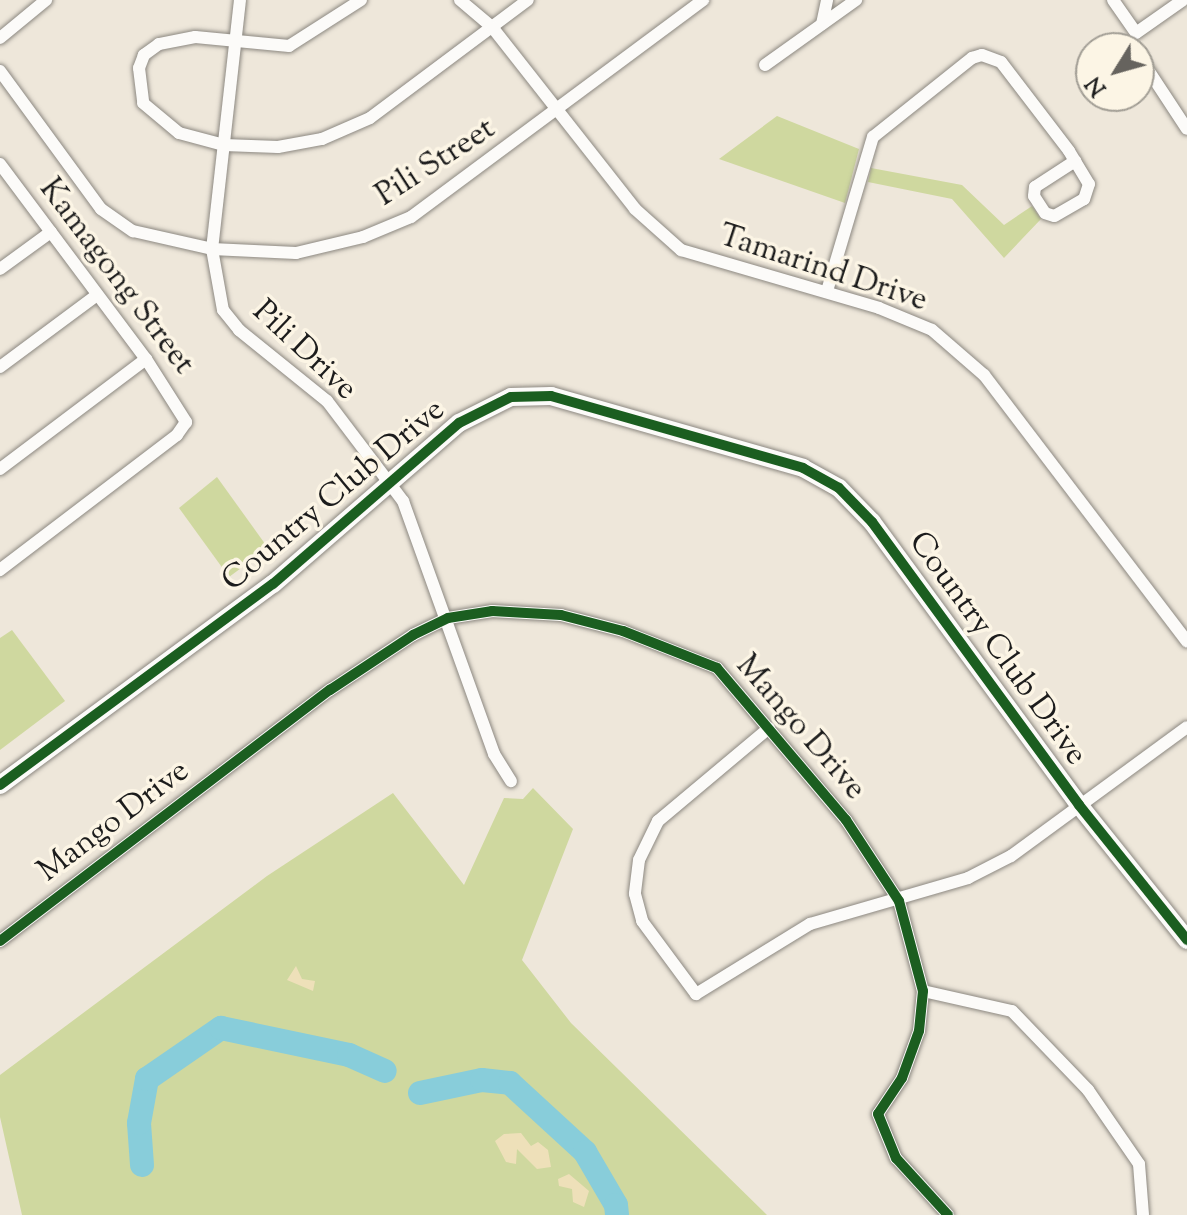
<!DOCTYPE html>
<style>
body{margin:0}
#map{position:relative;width:1187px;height:1215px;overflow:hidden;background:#eee7da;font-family:"Sorts Mill Goudy",serif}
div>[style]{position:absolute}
.green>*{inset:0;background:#cfd89f}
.sand>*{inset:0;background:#eee0b9}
.river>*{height:24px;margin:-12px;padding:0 12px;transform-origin:12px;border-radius:12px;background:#88cdda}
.roads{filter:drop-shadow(0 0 2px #8c8881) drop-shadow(0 0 2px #8c8881)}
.street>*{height:12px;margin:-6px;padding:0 6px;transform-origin:6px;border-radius:6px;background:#fcfbf9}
.secondary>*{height:18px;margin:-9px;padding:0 9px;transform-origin:9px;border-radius:9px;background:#fcfbf9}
.cycleway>*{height:10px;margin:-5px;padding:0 5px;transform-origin:5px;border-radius:5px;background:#1b5e20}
span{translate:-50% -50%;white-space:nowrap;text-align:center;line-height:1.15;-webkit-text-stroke:7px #fcf5e5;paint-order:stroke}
.street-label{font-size:32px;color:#1c1c1c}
.north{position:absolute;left:1075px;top:32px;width:80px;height:80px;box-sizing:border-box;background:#fcf5e5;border:2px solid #a29e95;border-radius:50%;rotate:233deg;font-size:22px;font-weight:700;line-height:32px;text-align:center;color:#1c1c1c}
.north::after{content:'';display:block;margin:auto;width:28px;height:36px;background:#66635e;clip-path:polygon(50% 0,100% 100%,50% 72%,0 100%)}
</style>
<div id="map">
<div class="green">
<div style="clip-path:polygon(777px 116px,859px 149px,845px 203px,719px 159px)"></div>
<div style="clip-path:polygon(871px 168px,962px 185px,1004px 225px,1032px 206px,1041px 219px,1004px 258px,952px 199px,868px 182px)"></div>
<div style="clip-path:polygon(217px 477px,268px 548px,229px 577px,179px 508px)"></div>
<div style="clip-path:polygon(12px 630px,65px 701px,0 750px,0 638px)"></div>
<div style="clip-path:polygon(533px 788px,573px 829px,522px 960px,571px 1023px,767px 1215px,22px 1215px,0 1117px,0 1075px,267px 876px,393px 793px,464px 885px,504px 798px,523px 799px)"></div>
</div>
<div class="sand">
<div style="clip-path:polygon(296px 966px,302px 979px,315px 981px,313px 991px,287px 980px)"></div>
<div style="clip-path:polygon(521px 1133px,531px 1146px,538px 1142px,548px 1150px,551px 1167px,537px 1169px,517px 1149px,516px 1164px,506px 1162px,495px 1141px,504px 1134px)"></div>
<div style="clip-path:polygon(569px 1174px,589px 1191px,584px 1207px,573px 1202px,572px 1189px,559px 1186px,558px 1179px)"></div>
</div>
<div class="river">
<div style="left:420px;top:1093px;width:63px;rotate:-11.8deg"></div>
<div style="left:482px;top:1080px;width:28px;rotate:6deg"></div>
<div style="left:510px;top:1083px;width:102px;rotate:42.6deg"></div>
<div style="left:585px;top:1152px;width:61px;rotate:59.7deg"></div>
<div style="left:616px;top:1205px;width:10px;rotate:84deg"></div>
<div style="left:142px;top:1165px;width:42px;rotate:-94.1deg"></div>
<div style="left:139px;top:1123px;width:45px;rotate:-79.7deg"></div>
<div style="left:147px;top:1079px;width:90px;rotate:-34.6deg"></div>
<div style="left:221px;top:1028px;width:131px;rotate:11.9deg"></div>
<div style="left:349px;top:1055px;width:39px;rotate:24deg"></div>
</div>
<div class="roads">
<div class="street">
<div style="left:240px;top:0;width:251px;rotate:96.4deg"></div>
<div style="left:212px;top:249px;width:84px;rotate:2.7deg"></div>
<div style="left:296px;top:253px;width:69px;rotate:-13.4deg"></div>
<div style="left:363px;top:237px;width:52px;rotate:-22.6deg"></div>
<div style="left:411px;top:217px;width:364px;rotate:-36.6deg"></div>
<div style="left:361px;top:0;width:85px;rotate:147.4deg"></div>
<div style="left:289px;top:46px;width:94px;rotate:-174.5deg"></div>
<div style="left:195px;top:37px;width:37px;rotate:169deg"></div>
<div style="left:159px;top:44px;width:19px;rotate:144deg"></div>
<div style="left:144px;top:55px;width:14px;rotate:111deg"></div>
<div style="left:139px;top:68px;width:35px;rotate:83deg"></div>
<div style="left:143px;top:103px;width:47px;rotate:39.8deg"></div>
<div style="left:179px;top:133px;width:47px;rotate:14.9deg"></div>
<div style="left:224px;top:145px;width:54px;rotate:2.1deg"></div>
<div style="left:278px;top:147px;width:45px;rotate:-10.3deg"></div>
<div style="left:322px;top:139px;width:52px;rotate:-23.6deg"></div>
<div style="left:370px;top:118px;width:197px;rotate:-36.8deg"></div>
<div style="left:460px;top:0;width:42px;rotate:40.2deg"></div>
<div style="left:492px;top:27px;width:231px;rotate:51.8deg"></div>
<div style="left:635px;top:209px;width:62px;rotate:41.7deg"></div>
<div style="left:681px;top:250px;width:206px;rotate:16.3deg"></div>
<div style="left:879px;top:308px;width:57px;rotate:22.5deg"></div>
<div style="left:932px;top:330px;width:69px;rotate:40.9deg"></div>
<div style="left:984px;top:375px;width:335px;rotate:52.7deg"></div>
<div style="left:1113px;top:0;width:40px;rotate:55.1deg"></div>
<div style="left:822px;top:24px;width:25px;rotate:-78deg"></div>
<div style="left:1136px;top:33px;width:57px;rotate:-35.1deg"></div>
<div style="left:0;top:38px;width:60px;rotate:-39.6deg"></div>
<div style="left:1139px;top:56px;width:87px;rotate:56.7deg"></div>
<div style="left:765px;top:65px;width:112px;rotate:-35.5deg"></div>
<div style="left:0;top:71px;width:171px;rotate:53.8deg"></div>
<div style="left:101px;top:209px;width:39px;rotate:35deg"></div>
<div style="left:133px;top:231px;width:81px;rotate:12.8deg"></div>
<div style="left:212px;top:249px;width:62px;rotate:79.8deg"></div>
<div style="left:223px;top:310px;width:26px;rotate:51deg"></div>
<div style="left:239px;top:330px;width:113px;rotate:38.9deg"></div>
<div style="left:327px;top:401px;width:126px;rotate:52.8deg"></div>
<div style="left:403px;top:501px;width:269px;rotate:70.2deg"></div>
<div style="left:494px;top:754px;width:32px;rotate:58deg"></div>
<div style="left:0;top:164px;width:244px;rotate:53.2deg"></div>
<div style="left:146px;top:359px;width:75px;rotate:57.6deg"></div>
<div style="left:186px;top:422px;width:16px;rotate:125deg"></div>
<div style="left:177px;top:435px;width:223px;rotate:142.7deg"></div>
<div style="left:0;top:269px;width:63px;rotate:-36deg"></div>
<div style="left:827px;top:291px;width:161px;rotate:-73.4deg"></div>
<div style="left:873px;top:137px;width:127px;rotate:-38.6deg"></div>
<div style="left:972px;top:58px;width:10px;rotate:-17deg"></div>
<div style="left:982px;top:55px;width:20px;rotate:20deg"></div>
<div style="left:1001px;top:62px;width:112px;rotate:52.6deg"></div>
<div style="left:1069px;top:151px;width:12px;rotate:59deg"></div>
<div style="left:1075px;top:161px;width:27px;rotate:59deg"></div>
<div style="left:1089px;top:184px;width:16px;rotate:108deg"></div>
<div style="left:1084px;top:199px;width:34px;rotate:150deg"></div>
<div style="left:1054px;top:216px;width:9px;rotate:-162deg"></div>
<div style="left:1045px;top:213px;width:20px;rotate:-123deg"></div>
<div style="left:1034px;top:196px;width:9px;rotate:-84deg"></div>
<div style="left:1035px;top:187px;width:48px;rotate:-33deg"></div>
<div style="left:0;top:367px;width:121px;rotate:-36.6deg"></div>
<div style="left:0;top:469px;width:183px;rotate:-37deg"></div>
<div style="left:769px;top:728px;width:145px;rotate:140deg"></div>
<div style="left:658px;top:821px;width:43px;rotate:116deg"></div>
<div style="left:639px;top:860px;width:34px;rotate:97deg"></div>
<div style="left:635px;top:894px;width:28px;rotate:75deg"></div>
<div style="left:642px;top:921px;width:91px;rotate:53.5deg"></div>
<div style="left:696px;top:994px;width:134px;rotate:-31.6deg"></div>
<div style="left:810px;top:924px;width:165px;rotate:-16.2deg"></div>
<div style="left:968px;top:878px;width:48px;rotate:-27.1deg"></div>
<div style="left:1011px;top:856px;width:218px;rotate:-36.2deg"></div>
<div style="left:0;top:941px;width:415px;rotate:-37.3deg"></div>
<div style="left:330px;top:690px;width:100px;rotate:-33.5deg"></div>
<div style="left:413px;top:635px;width:39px;rotate:-26deg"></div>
<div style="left:448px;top:618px;width:45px;rotate:-9deg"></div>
<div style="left:492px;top:611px;width:69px;rotate:3.3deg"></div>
<div style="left:561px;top:615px;width:64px;rotate:14.5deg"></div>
<div style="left:623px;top:631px;width:101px;rotate:21.5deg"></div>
<div style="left:717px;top:668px;width:199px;rotate:49.7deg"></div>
<div style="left:846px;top:820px;width:97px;rotate:56.8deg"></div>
<div style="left:899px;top:901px;width:93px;rotate:75.1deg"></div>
<div style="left:923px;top:991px;width:40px;rotate:95.7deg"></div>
<div style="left:919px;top:1031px;width:50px;rotate:109.9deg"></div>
<div style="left:902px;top:1078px;width:43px;rotate:123.7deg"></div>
<div style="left:878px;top:1114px;width:48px;rotate:67.8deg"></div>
<div style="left:896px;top:1158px;width:77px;rotate:47.6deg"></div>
<div style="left:923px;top:991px;width:91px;rotate:12.7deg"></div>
<div style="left:1012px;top:1011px;width:110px;rotate:46.1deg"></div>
<div style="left:1088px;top:1090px;width:90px;rotate:55.4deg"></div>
<div style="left:1139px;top:1164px;width:51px;rotate:85.5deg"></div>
</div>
<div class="secondary">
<div style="left:0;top:785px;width:339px;rotate:-36.4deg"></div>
<div style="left:273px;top:584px;width:246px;rotate:-40.9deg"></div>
<div style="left:459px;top:423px;width:58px;rotate:-26.6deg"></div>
<div style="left:511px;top:397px;width:40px;rotate:-1.4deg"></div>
<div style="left:551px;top:396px;width:262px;rotate:15.9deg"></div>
<div style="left:803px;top:468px;width:41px;rotate:29.1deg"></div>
<div style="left:839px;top:488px;width:47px;rotate:45.9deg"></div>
<div style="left:872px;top:522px;width:351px;rotate:53.8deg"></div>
<div style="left:1079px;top:805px;width:173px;rotate:51.3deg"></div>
</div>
</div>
<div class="cycleway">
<div style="left:0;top:785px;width:339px;rotate:-36.4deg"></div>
<div style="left:273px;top:584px;width:246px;rotate:-40.9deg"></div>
<div style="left:459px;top:423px;width:58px;rotate:-26.6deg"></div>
<div style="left:511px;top:397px;width:40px;rotate:-1.4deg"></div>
<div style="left:551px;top:396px;width:262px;rotate:15.9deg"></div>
<div style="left:803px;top:468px;width:41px;rotate:29.1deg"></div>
<div style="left:839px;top:488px;width:47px;rotate:45.9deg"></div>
<div style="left:872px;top:522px;width:351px;rotate:53.8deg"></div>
<div style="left:1079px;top:805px;width:173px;rotate:51.3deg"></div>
<div style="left:0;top:941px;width:415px;rotate:-37.3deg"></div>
<div style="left:330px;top:690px;width:100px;rotate:-33.5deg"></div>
<div style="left:413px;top:635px;width:39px;rotate:-26deg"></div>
<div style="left:448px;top:618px;width:45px;rotate:-9deg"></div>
<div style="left:492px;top:611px;width:69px;rotate:3.3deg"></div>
<div style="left:561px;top:615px;width:64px;rotate:14.5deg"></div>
<div style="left:623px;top:631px;width:101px;rotate:21.5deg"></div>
<div style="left:717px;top:668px;width:199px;rotate:49.7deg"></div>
<div style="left:846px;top:820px;width:97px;rotate:56.8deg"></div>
<div style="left:899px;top:901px;width:93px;rotate:75.1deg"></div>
<div style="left:923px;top:991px;width:40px;rotate:95.7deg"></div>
<div style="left:919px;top:1031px;width:50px;rotate:109.9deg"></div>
<div style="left:902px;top:1078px;width:43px;rotate:123.7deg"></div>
<div style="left:878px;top:1114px;width:48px;rotate:67.8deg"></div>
<div style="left:896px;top:1158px;width:77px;rotate:47.6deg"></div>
</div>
<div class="street-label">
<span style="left:436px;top:163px;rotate:-33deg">Pili Street</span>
<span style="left:823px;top:269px;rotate:18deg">Tamarind Drive</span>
<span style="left:116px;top:277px;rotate:53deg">Kamagong Street</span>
<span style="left:304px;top:351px;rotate:43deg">Pili Drive</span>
<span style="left:334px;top:496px;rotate:-40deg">Country Club Drive</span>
<span style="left:997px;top:649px;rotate:54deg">Country Club Drive</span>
<span style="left:800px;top:728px;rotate:49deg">Mango Drive</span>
<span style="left:114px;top:822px;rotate:-37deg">Mango Drive</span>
</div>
<div class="north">N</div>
</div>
